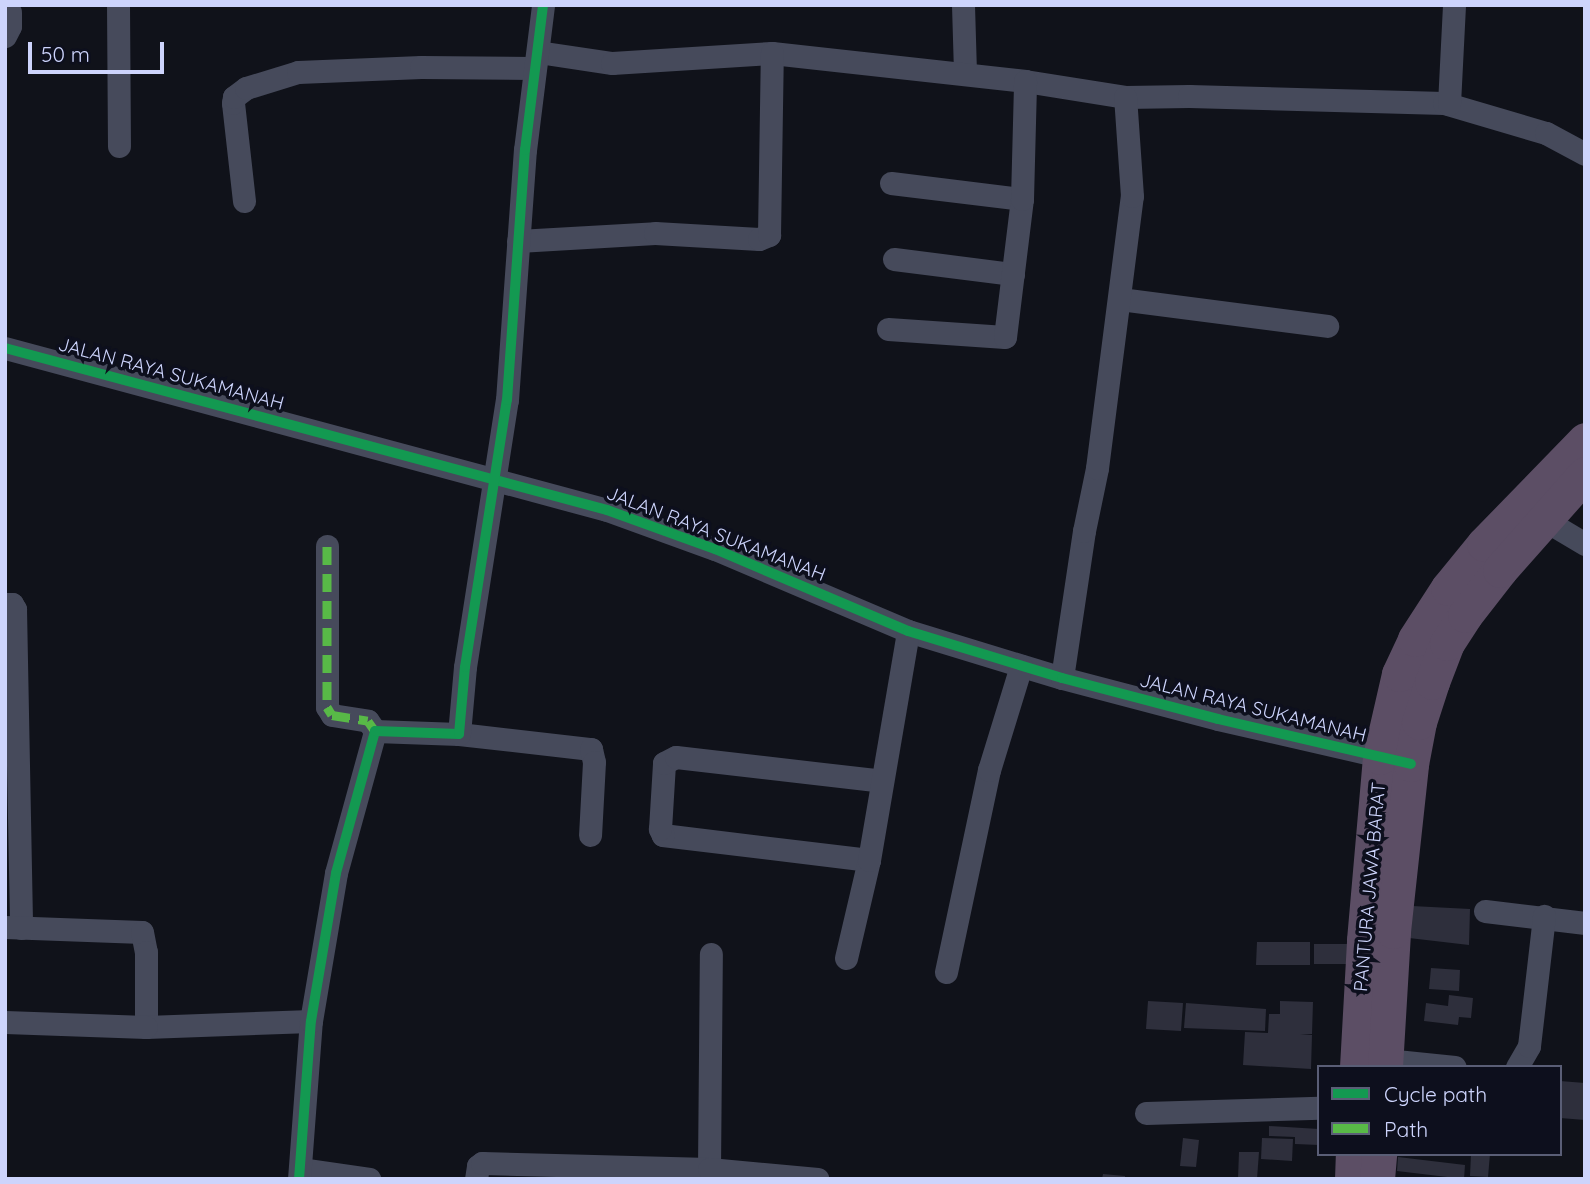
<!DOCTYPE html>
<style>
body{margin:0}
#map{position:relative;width:1590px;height:1184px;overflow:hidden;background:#10121a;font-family:Quicksand,sans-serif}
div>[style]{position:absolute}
.building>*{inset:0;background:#2e2f3c}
.minor>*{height:23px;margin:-11.5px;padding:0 11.5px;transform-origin:11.5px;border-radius:11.5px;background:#464a5b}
.highway>*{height:35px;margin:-17.5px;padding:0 17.5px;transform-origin:17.5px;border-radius:17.5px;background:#5c4e65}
.quiet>*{height:9px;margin-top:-4.5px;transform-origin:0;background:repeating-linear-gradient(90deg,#58b947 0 18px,transparent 0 27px)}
.cycleway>*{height:10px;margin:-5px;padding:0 5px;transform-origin:5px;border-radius:5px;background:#139951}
span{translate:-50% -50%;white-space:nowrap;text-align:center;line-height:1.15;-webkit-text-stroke:7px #0d0f1d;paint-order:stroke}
.street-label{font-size:19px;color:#cdd4fc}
.frame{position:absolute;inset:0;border:7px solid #cdd4fc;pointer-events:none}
.legend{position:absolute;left:1317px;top:1065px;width:245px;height:91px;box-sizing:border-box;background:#0d0f1d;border:2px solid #5a5e76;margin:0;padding:9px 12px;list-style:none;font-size:21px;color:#cdd4fc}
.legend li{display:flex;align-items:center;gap:14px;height:35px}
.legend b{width:35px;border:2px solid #5a5e76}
.scale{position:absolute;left:28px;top:42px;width:136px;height:32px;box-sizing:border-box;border:4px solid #cdd4fc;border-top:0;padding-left:9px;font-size:21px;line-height:24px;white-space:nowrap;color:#cdd4fc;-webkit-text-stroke:5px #0d0f1d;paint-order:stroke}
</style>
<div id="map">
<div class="building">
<div style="clip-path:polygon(1412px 906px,1470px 909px,1469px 945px,1409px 938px)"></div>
<div style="clip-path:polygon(1257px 942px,1310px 942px,1310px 965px,1256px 965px)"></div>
<div style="clip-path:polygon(1314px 944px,1351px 944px,1351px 964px,1314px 964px)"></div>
<div style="clip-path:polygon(1431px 968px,1460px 970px,1459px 991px,1429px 989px)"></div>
<div style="clip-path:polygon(1449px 995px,1473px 998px,1471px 1018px,1459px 1017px,1458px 1025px,1424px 1021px,1426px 1003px,1448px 1006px)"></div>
<div style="clip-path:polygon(1148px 1001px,1183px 1003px,1181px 1031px,1146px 1029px)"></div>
<div style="clip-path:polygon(1280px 1001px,1313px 1002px,1312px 1034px,1300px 1034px,1312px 1035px,1311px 1069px,1243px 1065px,1245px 1032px,1268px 1033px,1269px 1014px,1280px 1014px)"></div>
<div style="clip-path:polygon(1186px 1003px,1266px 1009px,1265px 1031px,1184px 1028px)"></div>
<div style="clip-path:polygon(1560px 1081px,1585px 1083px,1585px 1120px,1560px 1118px)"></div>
<div style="clip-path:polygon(1269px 1126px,1319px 1129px,1319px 1145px,1295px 1144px,1295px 1137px,1269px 1136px)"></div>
<div style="clip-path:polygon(1183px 1138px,1199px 1140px,1196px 1167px,1180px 1166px)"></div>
<div style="clip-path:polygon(1262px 1138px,1293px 1139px,1292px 1161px,1261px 1159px)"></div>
<div style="clip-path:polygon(1239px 1152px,1259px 1152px,1257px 1179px,1238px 1179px)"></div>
<div style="clip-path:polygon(1471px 1154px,1490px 1154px,1488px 1177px,1470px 1176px)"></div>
<div style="clip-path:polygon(1398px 1157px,1465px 1165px,1464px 1179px,1397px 1171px)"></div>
<div style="clip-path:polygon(1103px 1174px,1125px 1176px,1125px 1179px,1102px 1179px)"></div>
</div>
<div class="minor">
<div style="left:118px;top:5px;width:141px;rotate:89.6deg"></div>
<div style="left:963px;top:5px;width:69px;rotate:88.3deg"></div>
<div style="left:5px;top:36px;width:11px;rotate:-63deg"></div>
<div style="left:10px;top:26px;width:14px;rotate:-90deg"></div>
<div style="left:538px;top:52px;width:75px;rotate:8.5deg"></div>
<div style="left:612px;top:63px;width:160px;rotate:-3.6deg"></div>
<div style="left:772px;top:53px;width:255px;rotate:6.3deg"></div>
<div style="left:1025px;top:81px;width:101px;rotate:9.1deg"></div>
<div style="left:1125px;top:97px;width:64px;rotate:-0.9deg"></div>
<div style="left:1189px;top:96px;width:255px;rotate:1.6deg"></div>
<div style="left:1444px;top:103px;width:106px;rotate:16.4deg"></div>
<div style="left:1546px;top:133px;width:44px;rotate:28.3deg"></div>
<div style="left:1449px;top:104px;width:99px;rotate:-87.1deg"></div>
<div style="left:891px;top:183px;width:132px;rotate:7deg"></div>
<div style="left:244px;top:201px;width:99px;rotate:-96.4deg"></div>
<div style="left:233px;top:103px;width:6px;rotate:-81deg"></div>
<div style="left:234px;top:97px;width:15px;rotate:-37deg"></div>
<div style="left:246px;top:88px;width:54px;rotate:-17.1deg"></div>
<div style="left:298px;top:72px;width:123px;rotate:-2.3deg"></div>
<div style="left:421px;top:67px;width:112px;rotate:0.5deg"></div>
<div style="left:518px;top:241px;width:137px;rotate:-3.3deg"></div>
<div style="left:655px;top:233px;width:104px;rotate:3.3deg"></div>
<div style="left:759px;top:239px;width:11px;rotate:-22deg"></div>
<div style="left:769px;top:235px;width:182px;rotate:-89.1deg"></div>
<div style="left:894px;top:259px;width:120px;rotate:7.2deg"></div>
<div style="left:1120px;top:299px;width:209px;rotate:7.4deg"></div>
<div style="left:888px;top:329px;width:117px;rotate:3.9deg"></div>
<div style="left:1005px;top:337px;width:139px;rotate:-83deg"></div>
<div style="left:1022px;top:199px;width:118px;rotate:-88.5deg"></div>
<div style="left:5px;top:348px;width:623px;rotate:15.06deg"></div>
<div style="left:607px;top:510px;width:115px;rotate:19.9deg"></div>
<div style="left:715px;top:549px;width:210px;rotate:23deg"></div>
<div style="left:908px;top:631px;width:161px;rotate:17deg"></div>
<div style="left:1062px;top:678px;width:161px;rotate:14.7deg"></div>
<div style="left:1218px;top:719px;width:180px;rotate:12.9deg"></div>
<div style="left:1543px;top:519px;width:49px;rotate:30.8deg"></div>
<div style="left:327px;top:546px;width:161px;rotate:90deg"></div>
<div style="left:327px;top:707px;width:9px;rotate:58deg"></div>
<div style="left:332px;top:715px;width:36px;rotate:9deg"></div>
<div style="left:368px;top:721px;width:12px;rotate:55deg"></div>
<div style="left:5px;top:604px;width:7px"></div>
<div style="left:12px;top:604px;width:6px;rotate:59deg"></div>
<div style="left:15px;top:609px;width:319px;rotate:88.9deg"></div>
<div style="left:1062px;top:678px;width:149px;rotate:-81.5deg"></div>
<div style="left:1084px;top:531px;width:64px;rotate:-78.3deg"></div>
<div style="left:1097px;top:468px;width:274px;rotate:-82.7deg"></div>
<div style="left:1132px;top:196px;width:99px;rotate:-94deg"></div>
<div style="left:459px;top:734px;width:133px;rotate:6.5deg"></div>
<div style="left:591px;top:749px;width:13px;rotate:77deg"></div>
<div style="left:594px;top:762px;width:73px;rotate:93.1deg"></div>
<div style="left:869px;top:860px;width:208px;rotate:-173.1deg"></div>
<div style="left:663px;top:835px;width:7px;rotate:-117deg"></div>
<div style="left:660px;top:829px;width:66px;rotate:-86.5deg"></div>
<div style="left:664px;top:763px;width:13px;rotate:-27deg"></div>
<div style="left:676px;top:757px;width:207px;rotate:6.6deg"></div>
<div style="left:1485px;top:911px;width:101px;rotate:6.8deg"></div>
<div style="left:5px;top:927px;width:137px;rotate:2.1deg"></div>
<div style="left:142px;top:932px;width:20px;rotate:79deg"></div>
<div style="left:146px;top:952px;width:75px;rotate:90deg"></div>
<div style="left:146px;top:1027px;width:165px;rotate:-2.1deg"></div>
<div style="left:846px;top:958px;width:101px;rotate:-76.8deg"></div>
<div style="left:869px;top:860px;width:232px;rotate:-80.3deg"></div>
<div style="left:946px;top:972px;width:207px;rotate:-78deg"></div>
<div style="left:989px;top:770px;width:109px;rotate:-72.9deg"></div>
<div style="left:5px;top:1022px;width:141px;rotate:2deg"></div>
<div style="left:1386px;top:1060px;width:69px;rotate:5.8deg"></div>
<div style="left:1517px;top:1067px;width:24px;rotate:-60deg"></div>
<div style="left:1529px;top:1046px;width:131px;rotate:-83.4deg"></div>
<div style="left:1146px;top:1113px;width:173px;rotate:-1.7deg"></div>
<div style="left:300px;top:1169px;width:70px;rotate:8.2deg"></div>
<div style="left:709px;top:1169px;width:215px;rotate:-89.5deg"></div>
<div style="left:299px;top:1179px;width:158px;rotate:-85.7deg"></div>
<div style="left:311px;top:1021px;width:150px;rotate:-80.4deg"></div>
<div style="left:336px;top:873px;width:147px;rotate:-74.6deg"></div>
<div style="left:375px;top:731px;width:84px;rotate:2deg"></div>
<div style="left:459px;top:734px;width:67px;rotate:-84.9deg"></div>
<div style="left:465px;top:667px;width:270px;rotate:-81.1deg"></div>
<div style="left:507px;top:400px;width:251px;rotate:-85.9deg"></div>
<div style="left:525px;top:150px;width:146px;rotate:-82.9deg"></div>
<div style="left:476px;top:1179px;width:13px;rotate:-81deg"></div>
<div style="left:478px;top:1166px;width:5px;rotate:-37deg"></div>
<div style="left:482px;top:1163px;width:227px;rotate:1.5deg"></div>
<div style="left:709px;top:1169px;width:109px;rotate:5.2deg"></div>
</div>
<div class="highway">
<div style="left:1357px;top:1067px;width:127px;rotate:-86.8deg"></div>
<div style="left:1364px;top:940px;width:184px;rotate:-85deg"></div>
<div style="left:1380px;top:757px;width:85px;rotate:-77.1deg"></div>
<div style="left:1399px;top:674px;width:38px;rotate:-65deg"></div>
<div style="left:1415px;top:639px;width:61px;rotate:-57.1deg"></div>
<div style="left:1448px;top:588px;width:57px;rotate:-50.7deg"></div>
<div style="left:1484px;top:544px;width:145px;rotate:-45.8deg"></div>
<div style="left:1385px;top:1067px;width:136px;rotate:-86.6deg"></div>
<div style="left:1393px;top:931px;width:168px;rotate:-83.8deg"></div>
<div style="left:1411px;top:764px;width:43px;rotate:-79.2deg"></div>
<div style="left:1419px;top:722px;width:42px;rotate:-72deg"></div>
<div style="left:1432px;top:682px;width:42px;rotate:-69deg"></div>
<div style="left:1447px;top:643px;width:33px;rotate:-57deg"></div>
<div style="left:1465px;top:615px;width:57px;rotate:-52.1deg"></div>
<div style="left:1500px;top:570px;width:128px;rotate:-48.5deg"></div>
<div style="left:1352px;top:1179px;width:25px;rotate:-88deg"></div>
<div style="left:1377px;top:1179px;width:25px;rotate:-85deg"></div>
</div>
<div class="quiet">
<div style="left:327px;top:546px;width:161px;rotate:90deg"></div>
<div style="left:327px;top:707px;width:9px;rotate:58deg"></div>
<div style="left:332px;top:715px;width:36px;rotate:9deg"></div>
<div style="left:368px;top:721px;width:12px;rotate:55deg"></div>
</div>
<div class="cycleway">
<div style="left:5px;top:348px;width:623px;rotate:15.06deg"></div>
<div style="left:607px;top:510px;width:115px;rotate:19.9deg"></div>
<div style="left:715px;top:549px;width:210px;rotate:23deg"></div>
<div style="left:908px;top:631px;width:161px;rotate:17deg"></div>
<div style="left:1062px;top:678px;width:161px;rotate:14.7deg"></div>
<div style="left:1218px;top:719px;width:198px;rotate:13.1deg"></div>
<div style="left:299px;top:1179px;width:158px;rotate:-85.7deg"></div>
<div style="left:311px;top:1021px;width:150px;rotate:-80.4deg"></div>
<div style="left:336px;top:873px;width:147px;rotate:-74.6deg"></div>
<div style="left:375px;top:731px;width:84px;rotate:2deg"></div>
<div style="left:459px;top:734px;width:67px;rotate:-84.9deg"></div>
<div style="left:465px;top:667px;width:270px;rotate:-81.1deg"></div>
<div style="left:507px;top:400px;width:251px;rotate:-85.9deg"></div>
<div style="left:525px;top:150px;width:146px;rotate:-82.9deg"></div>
</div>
<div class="street-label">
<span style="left:171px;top:374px;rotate:15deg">JALAN RAYA SUKAMANAH</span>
<span style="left:716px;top:534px;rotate:21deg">JALAN RAYA SUKAMANAH</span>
<span style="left:1253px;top:708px;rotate:14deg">JALAN RAYA SUKAMANAH</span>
<span style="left:1370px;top:887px;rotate:-85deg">PANTURA JAWA BARAT</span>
</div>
<div class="frame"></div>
<ul class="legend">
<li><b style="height:9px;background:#139951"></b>Cycle path</li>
<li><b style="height:9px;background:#58b947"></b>Path</li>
</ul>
<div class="scale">50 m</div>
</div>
